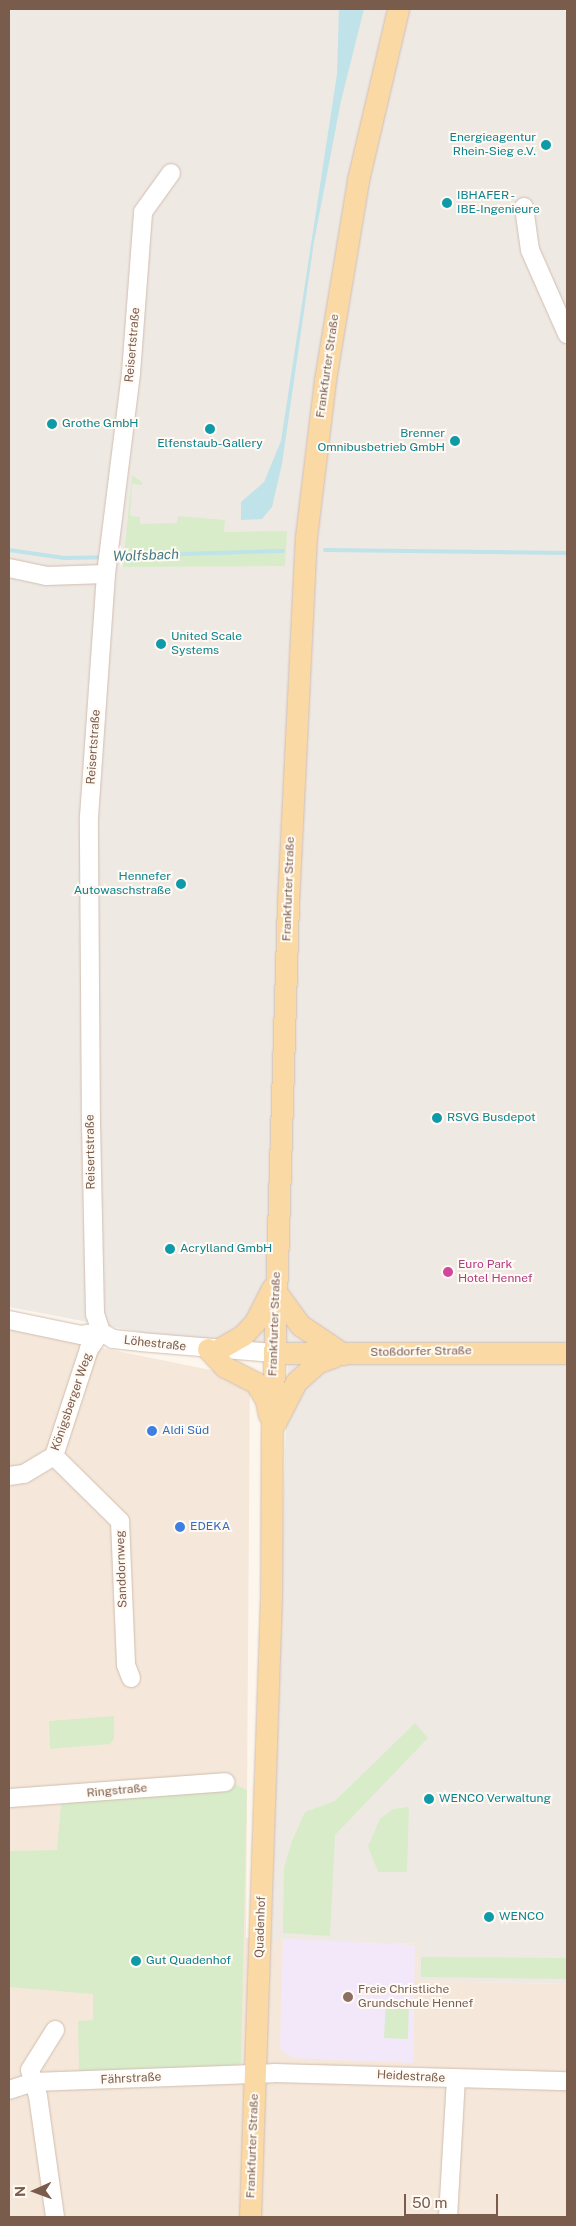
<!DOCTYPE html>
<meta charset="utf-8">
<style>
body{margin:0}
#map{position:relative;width:576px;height:2226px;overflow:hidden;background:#fdf6ec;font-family:"Public Sans",sans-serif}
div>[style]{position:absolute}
.residential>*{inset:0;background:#f5e8da}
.industrial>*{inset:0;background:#efe9e4}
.education>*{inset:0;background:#f3e8fa}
.green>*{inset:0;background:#d8ecc9}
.water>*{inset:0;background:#bfe3e8}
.stream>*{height:4px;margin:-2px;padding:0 2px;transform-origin:2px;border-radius:2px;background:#bfe3e8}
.roads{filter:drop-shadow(0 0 1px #d1beb0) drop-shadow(0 0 1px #d1beb0)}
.minor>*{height:18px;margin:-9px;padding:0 9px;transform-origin:9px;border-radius:9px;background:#fff}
.major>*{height:21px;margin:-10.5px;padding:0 10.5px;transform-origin:10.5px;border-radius:10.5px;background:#fbd9a5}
.dots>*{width:14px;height:14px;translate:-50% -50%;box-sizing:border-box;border:2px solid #fffaf3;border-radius:50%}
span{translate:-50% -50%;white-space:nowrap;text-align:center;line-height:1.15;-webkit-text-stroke:4px #fffaf3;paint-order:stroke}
.culture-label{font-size:12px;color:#0d838f}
.right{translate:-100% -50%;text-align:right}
.left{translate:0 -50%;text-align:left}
.street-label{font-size:12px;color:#7a5c4d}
.hotel-label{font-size:12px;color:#b23c85}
.shop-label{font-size:12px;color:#366cbe}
.education-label{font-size:12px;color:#785e54}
.water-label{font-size:14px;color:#437c86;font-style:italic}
.frame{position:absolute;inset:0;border:10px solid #7a5c4d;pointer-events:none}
.north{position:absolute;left:10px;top:2166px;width:50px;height:50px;-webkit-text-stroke:4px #fffaf3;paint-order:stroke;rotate:268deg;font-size:14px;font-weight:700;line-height:20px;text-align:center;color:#7a5c4d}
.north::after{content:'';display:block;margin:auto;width:18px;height:22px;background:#7a5c4d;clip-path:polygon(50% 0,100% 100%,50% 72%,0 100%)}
.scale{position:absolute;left:404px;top:2194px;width:94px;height:22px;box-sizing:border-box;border:2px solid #7a5c4d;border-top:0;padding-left:6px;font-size:15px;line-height:18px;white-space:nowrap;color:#7a5c4d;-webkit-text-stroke:4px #fffaf3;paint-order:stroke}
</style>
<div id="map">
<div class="residential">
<div style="clip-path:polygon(9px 1329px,250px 1378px,246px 1938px,418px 1944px,417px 1981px,567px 1984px,567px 2217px,9px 2217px)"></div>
</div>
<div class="industrial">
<div style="clip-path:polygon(9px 9px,564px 9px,567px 14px,567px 1984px,417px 1981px,418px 1944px,270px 1939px,288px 1360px,9px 1307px)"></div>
</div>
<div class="education">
<div style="clip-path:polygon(283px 1939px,415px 1945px,413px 2063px,293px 2058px,280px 2049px)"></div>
</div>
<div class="green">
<div style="clip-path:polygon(132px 475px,142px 482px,142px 485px,132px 484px,130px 516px,140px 517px,140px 524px,177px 523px,178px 516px,225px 520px,224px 532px,287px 531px,285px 566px,123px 567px)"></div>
<div style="clip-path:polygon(114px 1716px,114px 1739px,110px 1744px,50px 1749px,49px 1721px)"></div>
<div style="clip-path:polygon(415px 1723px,428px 1738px,335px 1835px,330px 1936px,283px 1933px,284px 1868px,292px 1841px,305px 1812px,335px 1801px)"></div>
<div style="clip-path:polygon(236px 1785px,247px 1790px,241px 2063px,230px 2067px,79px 2075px,78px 2021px,93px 2020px,93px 1994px,9px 1987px,9px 1851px,57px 1850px,61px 1804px)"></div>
<div style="clip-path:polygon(409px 1807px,407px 1872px,378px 1872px,368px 1846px,380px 1819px,393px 1809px)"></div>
<div style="clip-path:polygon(421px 1957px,567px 1958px,567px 1979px,421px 1977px)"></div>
<div style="clip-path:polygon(386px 2000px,409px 2001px,408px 2039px,384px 2038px)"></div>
</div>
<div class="water">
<div style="clip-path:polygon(339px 9px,364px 9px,341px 101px,314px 242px,282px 464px,272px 507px,262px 519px,241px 520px,241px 502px,264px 482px,281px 441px,337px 74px)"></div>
</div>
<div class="stream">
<div style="left:9px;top:550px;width:56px;rotate:8.3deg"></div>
<div style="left:64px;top:558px;width:39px;rotate:-1deg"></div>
<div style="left:325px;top:550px;width:242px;rotate:0.7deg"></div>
<div style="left:113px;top:556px;width:170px;rotate:-1.7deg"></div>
</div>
<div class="roads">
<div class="minor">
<div style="left:524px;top:207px;width:43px;rotate:82.1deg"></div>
<div style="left:530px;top:250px;width:92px;rotate:66.2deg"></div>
<div style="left:9px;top:568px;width:38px;rotate:12deg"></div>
<div style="left:46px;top:576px;width:60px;rotate:-1.9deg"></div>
<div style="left:9px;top:1320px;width:74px;rotate:11.8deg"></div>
<div style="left:81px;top:1335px;width:20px;rotate:-9deg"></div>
<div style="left:101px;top:1332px;width:14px;rotate:30deg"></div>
<div style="left:113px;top:1339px;width:27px;rotate:6deg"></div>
<div style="left:140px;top:1342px;width:134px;rotate:4.7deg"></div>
<div style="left:54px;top:1456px;width:93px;rotate:44.6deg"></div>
<div style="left:120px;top:1521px;width:144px;rotate:87.6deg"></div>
<div style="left:126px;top:1665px;width:14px;rotate:69deg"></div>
<div style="left:9px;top:1476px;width:15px;rotate:-8deg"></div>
<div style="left:24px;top:1474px;width:35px;rotate:-31deg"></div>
<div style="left:54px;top:1456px;width:113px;rotate:-71.9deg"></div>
<div style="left:89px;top:1349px;width:21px;rotate:-55deg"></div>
<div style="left:101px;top:1332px;width:19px;rotate:-108deg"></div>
<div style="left:95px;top:1314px;width:185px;rotate:-91.2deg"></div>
<div style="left:91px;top:1129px;width:312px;rotate:-90.4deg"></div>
<div style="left:89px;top:817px;width:244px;rotate:-86deg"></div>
<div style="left:106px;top:574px;width:203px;rotate:-82.9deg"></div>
<div style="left:131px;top:373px;width:161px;rotate:-85.7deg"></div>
<div style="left:143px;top:212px;width:48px;rotate:-54.3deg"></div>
<div style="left:9px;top:1798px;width:217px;rotate:-4.2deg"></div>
<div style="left:55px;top:2030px;width:47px;rotate:122deg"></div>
<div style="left:30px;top:2070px;width:27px;rotate:73deg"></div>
<div style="left:38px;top:2096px;width:122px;rotate:82deg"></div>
<div style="left:9px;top:2090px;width:25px;rotate:-18deg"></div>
<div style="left:33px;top:2082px;width:241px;rotate:-2.1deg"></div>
<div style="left:274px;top:2073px;width:293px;rotate:1.6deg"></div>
<div style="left:448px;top:2217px;width:138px;rotate:-86.7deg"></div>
</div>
<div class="major">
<div style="left:276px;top:1292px;width:41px;rotate:54deg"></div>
<div style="left:300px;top:1325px;width:52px;rotate:34deg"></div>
<div style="left:208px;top:1349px;width:25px;rotate:47deg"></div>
<div style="left:225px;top:1367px;width:35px;rotate:27deg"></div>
<div style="left:256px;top:1383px;width:20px;rotate:60deg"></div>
<div style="left:266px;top:1400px;width:15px;rotate:79deg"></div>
<div style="left:219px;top:1349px;width:28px;rotate:-30deg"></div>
<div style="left:243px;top:1335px;width:18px;rotate:-47deg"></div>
<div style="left:255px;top:1322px;width:38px;rotate:-63deg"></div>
<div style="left:274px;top:1353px;width:293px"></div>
<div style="left:275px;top:1423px;width:46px;rotate:-62.9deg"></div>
<div style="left:296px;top:1382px;width:30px;rotate:-42deg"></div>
<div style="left:318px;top:1362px;width:16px;rotate:-18deg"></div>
<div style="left:250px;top:2217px;width:621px;rotate:-88.06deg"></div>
<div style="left:271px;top:1596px;width:166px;rotate:-89.7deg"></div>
<div style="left:272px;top:1430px;width:527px;rotate:-88.26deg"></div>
<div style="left:288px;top:903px;width:366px;rotate:-87.2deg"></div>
<div style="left:306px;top:537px;width:158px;rotate:-83.1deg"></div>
<div style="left:325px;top:380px;width:203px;rotate:-80.6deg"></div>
<div style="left:358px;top:180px;width:176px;rotate:-76.8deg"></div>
</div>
</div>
<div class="dots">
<div style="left:546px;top:145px;background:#0f9aa8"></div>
<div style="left:447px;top:203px;background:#0f9aa8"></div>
<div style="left:52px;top:424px;background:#0f9aa8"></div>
<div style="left:210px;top:429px;background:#0f9aa8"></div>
<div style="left:455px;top:441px;background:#0f9aa8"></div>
<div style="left:161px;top:644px;background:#0f9aa8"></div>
<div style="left:181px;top:884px;background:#0f9aa8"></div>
<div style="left:437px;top:1118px;background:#0f9aa8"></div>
<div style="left:170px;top:1249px;background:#0f9aa8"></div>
<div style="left:448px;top:1272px;background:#d1479c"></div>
<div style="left:152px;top:1431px;background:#3f7fe0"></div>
<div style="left:180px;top:1527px;background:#3f7fe0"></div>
<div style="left:429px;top:1799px;background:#0f9aa8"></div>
<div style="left:489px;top:1917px;background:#0f9aa8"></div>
<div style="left:136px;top:1961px;background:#0f9aa8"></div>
<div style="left:348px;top:1997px;background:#8d6e63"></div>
</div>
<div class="culture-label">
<span class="right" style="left:536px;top:145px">Energieagentur<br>Rhein-Sieg e.V.</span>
<span class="left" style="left:457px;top:203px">IBHAFER -<br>IBE-Ingenieure</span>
<span class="left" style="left:62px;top:424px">Grothe GmbH</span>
<span class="right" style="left:445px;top:441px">Brenner<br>Omnibusbetrieb GmbH</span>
<span style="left:210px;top:444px">Elfenstaub-Gallery</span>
<span class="left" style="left:171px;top:644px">United Scale<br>Systems</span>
<span class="right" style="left:171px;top:884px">Hennefer<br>Autowaschstraße</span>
<span class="left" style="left:447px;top:1118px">RSVG Busdepot</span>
<span class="left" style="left:180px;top:1249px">Acrylland GmbH</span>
<span class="left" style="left:439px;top:1799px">WENCO Verwaltung</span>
<span class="left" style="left:499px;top:1917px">WENCO</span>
<span class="left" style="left:146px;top:1961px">Gut Quadenhof</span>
</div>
<div class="street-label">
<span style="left:133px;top:345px;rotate:-85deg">Reisertstraße</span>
<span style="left:328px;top:366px;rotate:-82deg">Frankfurter Straße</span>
<span style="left:94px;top:747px;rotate:-86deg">Reisertstraße</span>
<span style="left:289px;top:889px;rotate:-88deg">Frankfurter Straße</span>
<span style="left:91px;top:1152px;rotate:-91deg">Reisertstraße</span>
<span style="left:275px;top:1324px;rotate:-88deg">Frankfurter Straße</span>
<span style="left:155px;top:1344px;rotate:6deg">Löhestraße</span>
<span style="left:421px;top:1352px;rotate:-1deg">Stoßdorfer Straße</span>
<span style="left:72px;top:1402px;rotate:-71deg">Königsberger Weg</span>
<span style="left:122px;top:1569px;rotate:-92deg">Sanddornweg</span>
<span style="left:117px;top:1791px;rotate:-5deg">Ringstraße</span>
<span style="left:261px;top:1927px;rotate:-88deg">Quadenhof</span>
<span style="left:411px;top:2077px;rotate:3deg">Heidestraße</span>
<span style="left:131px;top:2079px;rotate:-3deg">Fährstraße</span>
<span style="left:253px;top:2146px;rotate:-88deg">Frankfurter Straße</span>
</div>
<div class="hotel-label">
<span class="left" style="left:458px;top:1272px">Euro Park<br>Hotel Hennef</span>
</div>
<div class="shop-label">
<span class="left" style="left:162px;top:1431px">Aldi Süd</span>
<span class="left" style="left:190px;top:1527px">EDEKA</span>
</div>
<div class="education-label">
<span class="left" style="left:358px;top:1997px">Freie Christliche<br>Grundschule Hennef</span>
</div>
<div class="water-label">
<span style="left:146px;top:555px;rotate:-2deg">Wolfsbach</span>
</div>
<div class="frame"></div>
<div class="north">N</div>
<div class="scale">50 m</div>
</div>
